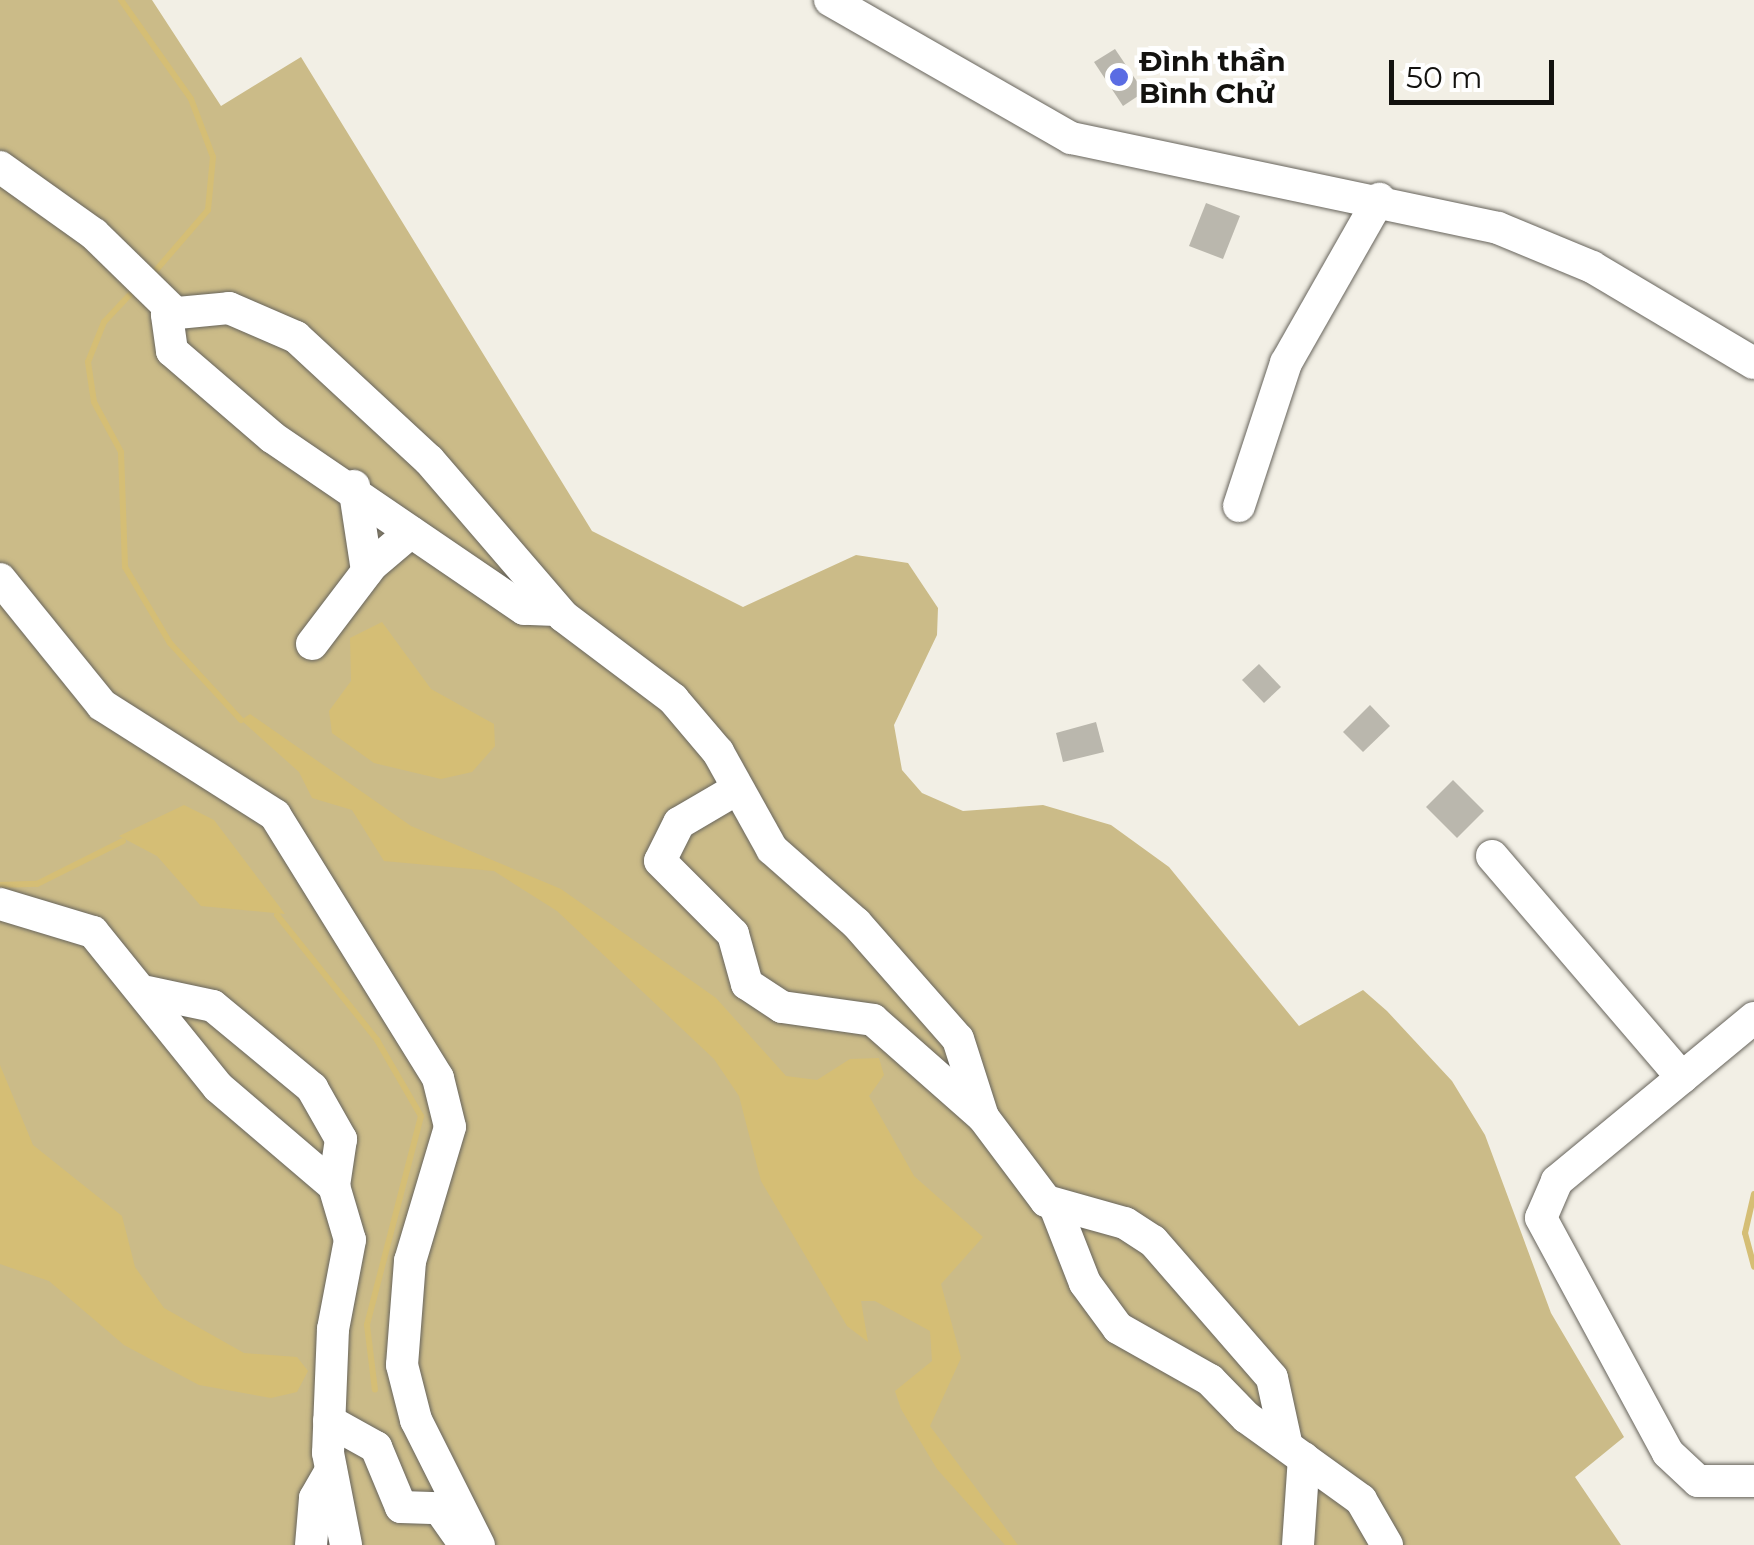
<!DOCTYPE html>
<meta charset="utf-8">
<style>
body{margin:0}
#map{position:relative;width:1754px;height:1545px;overflow:hidden;background:#f2efe5;font-family:Montserrat,sans-serif}
div>[style]{position:absolute}
.green>*{inset:0;background:#cbbb88}
.water>*{inset:0;background:#d5be75}
.stream>*{height:6px;margin:-3px;padding:0 3px;transform-origin:3px;border-radius:3px;background:#d5be75}
.building>*{inset:0;background:#bab7ad}
.roads{filter:drop-shadow(0 0 2px #67645c) drop-shadow(0 0 2px #67645c)}
.minor>*{height:32px;margin:-16px;padding:0 16px;transform-origin:16px;border-radius:16px;background:#fff}
.dots>*{width:28px;height:28px;translate:-50% -50%;box-sizing:border-box;border:5px solid #fff;border-radius:50%}
span{translate:-50% -50%;white-space:nowrap;text-align:center;line-height:1.15;-webkit-text-stroke:9px #fff;paint-order:stroke}
.poi-label{font-size:28px;color:#13120f;font-weight:700}
.left{translate:0 -50%;text-align:left}
.scale{position:absolute;left:1389px;top:60px;width:165px;height:45px;box-sizing:border-box;border:5px solid #13120f;border-top:0;padding-left:12px;font-size:30px;line-height:35px;white-space:nowrap;color:#13120f;-webkit-text-stroke:8px #fff;paint-order:stroke}
</style>
<div id="map">
<div class="green">
<div style="clip-path:polygon(0 0,152px 0,221px 106px,301px 57px,592px 531px,743px 607px,856px 555px,908px 563px,938px 608px,937px 635px,894px 725px,902px 770px,922px 793px,963px 811px,1043px 805px,1111px 825px,1169px 867px,1299px 1026px,1363px 990px,1387px 1011px,1452px 1081px,1485px 1135px,1551px 1313px,1624px 1437px,1575px 1477px,1621px 1545px,0 1545px)"></div>
</div>
<div class="water">
<div style="clip-path:polygon(382px 622px,431px 689px,494px 724px,495px 746px,472px 772px,441px 779px,374px 763px,332px 733px,329px 711px,351px 681px,350px 638px)"></div>
<div style="clip-path:polygon(250px 714px,411px 826px,561px 889px,716px 998px,786px 1076px,817px 1080px,850px 1059px,879px 1058px,884px 1075px,869px 1096px,914px 1176px,983px 1237px,941px 1284px,961px 1358px,930px 1426px,1018px 1545px,1005px 1545px,937px 1469px,901px 1409px,895px 1391px,932px 1361px,930px 1331px,875px 1301px,861px 1301px,868px 1342px,847px 1326px,761px 1181px,739px 1096px,714px 1059px,557px 911px,494px 871px,384px 861px,352px 810px,312px 798px,299px 772px,241px 720px)"></div>
<div style="clip-path:polygon(184px 805px,214px 820px,285px 914px,201px 906px,157px 856px,119px 836px)"></div>
<div style="clip-path:polygon(0 1065px,33px 1145px,122px 1216px,135px 1267px,164px 1308px,244px 1353px,297px 1357px,308px 1371px,297px 1392px,271px 1398px,199px 1385px,124px 1345px,49px 1281px,0 1264px)"></div>
</div>
<div class="stream">
<div style="left:121px;top:0;width:121px;rotate:54.7deg"></div>
<div style="left:191px;top:99px;width:62px;rotate:69.2deg"></div>
<div style="left:213px;top:157px;width:53px;rotate:95.4deg"></div>
<div style="left:208px;top:210px;width:87px;rotate:130.8deg"></div>
<div style="left:137px;top:287px;width:48px;rotate:133.3deg"></div>
<div style="left:104px;top:322px;width:43px;rotate:111.8deg"></div>
<div style="left:88px;top:362px;width:40px;rotate:81.5deg"></div>
<div style="left:94px;top:402px;width:57px;rotate:61.6deg"></div>
<div style="left:121px;top:452px;width:115px;rotate:88deg"></div>
<div style="left:125px;top:567px;width:88px;rotate:59.4deg"></div>
<div style="left:170px;top:643px;width:105px;rotate:47.3deg"></div>
<div style="left:0;top:885px;width:37px;rotate:-2deg"></div>
<div style="left:37px;top:884px;width:96px;rotate:-26.6deg"></div>
<div style="left:277px;top:915px;width:160px;rotate:51.3deg"></div>
<div style="left:377px;top:1040px;width:88px;rotate:59.9deg"></div>
<div style="left:421px;top:1116px;width:216px;rotate:104.5deg"></div>
<div style="left:367px;top:1325px;width:65px;rotate:83deg"></div>
<div style="left:1754px;top:1194px;width:40px;rotate:103deg"></div>
<div style="left:1745px;top:1233px;width:35px;rotate:75deg"></div>
</div>
<div class="building">
<div style="clip-path:polygon(1115px 49px,1144px 92px,1123px 106px,1094px 62px)"></div>
<div style="clip-path:polygon(1206px 203px,1240px 216px,1223px 259px,1189px 246px)"></div>
<div style="clip-path:polygon(1259px 664px,1281px 687px,1264px 703px,1242px 680px)"></div>
<div style="clip-path:polygon(1370px 705px,1390px 726px,1363px 752px,1343px 732px)"></div>
<div style="clip-path:polygon(1096px 722px,1104px 752px,1063px 762px,1056px 733px)"></div>
<div style="clip-path:polygon(1453px 780px,1484px 811px,1457px 838px,1426px 807px)"></div>
</div>
<div class="roads">
<div class="minor">
<div style="left:830px;top:0;width:278px;rotate:29.8deg"></div>
<div style="left:1071px;top:138px;width:436px;rotate:11.9deg"></div>
<div style="left:1498px;top:228px;width:102px;rotate:22.5deg"></div>
<div style="left:1592px;top:267px;width:188px;rotate:30.7deg"></div>
<div style="left:0;top:167px;width:115px;rotate:35.5deg"></div>
<div style="left:94px;top:234px;width:109px;rotate:44.3deg"></div>
<div style="left:354px;top:486px;width:86px;rotate:81.3deg"></div>
<div style="left:1239px;top:506px;width:151px;rotate:-71.8deg"></div>
<div style="left:1286px;top:363px;width:189px;rotate:-60.4deg"></div>
<div style="left:0;top:579px;width:162px;rotate:51deg"></div>
<div style="left:102px;top:705px;width:205px;rotate:32.4deg"></div>
<div style="left:275px;top:815px;width:309px;rotate:58.2deg"></div>
<div style="left:438px;top:1078px;width:50px;rotate:76.2deg"></div>
<div style="left:450px;top:1127px;width:140px;rotate:106.6deg"></div>
<div style="left:410px;top:1261px;width:104px;rotate:94.4deg"></div>
<div style="left:402px;top:1365px;width:57px;rotate:75.7deg"></div>
<div style="left:416px;top:1420px;width:140px;rotate:63.3deg"></div>
<div style="left:556px;top:610px;width:32px;rotate:-178deg"></div>
<div style="left:524px;top:609px;width:305px;rotate:-145.7deg"></div>
<div style="left:272px;top:437px;width:132px;rotate:-139.3deg"></div>
<div style="left:172px;top:351px;width:37px;rotate:-98deg"></div>
<div style="left:167px;top:314px;width:62px;rotate:-5.5deg"></div>
<div style="left:229px;top:308px;width:73px;rotate:23.4deg"></div>
<div style="left:296px;top:337px;width:181px;rotate:42.8deg"></div>
<div style="left:429px;top:460px;width:206px;rotate:49.3deg"></div>
<div style="left:563px;top:616px;width:138px;rotate:37deg"></div>
<div style="left:673px;top:699px;width:70px;rotate:49.7deg"></div>
<div style="left:718px;top:752px;width:111px;rotate:60.9deg"></div>
<div style="left:772px;top:849px;width:112px;rotate:41.4deg"></div>
<div style="left:856px;top:923px;width:154px;rotate:48.7deg"></div>
<div style="left:958px;top:1039px;width:82px;rotate:72.2deg"></div>
<div style="left:312px;top:644px;width:99px;rotate:-52.8deg"></div>
<div style="left:372px;top:565px;width:51px;rotate:-40.2deg"></div>
<div style="left:737px;top:789px;width:67px;rotate:149.6deg"></div>
<div style="left:679px;top:823px;width:42px;rotate:116.6deg"></div>
<div style="left:660px;top:861px;width:103px;rotate:45deg"></div>
<div style="left:733px;top:934px;width:52px;rotate:74.4deg"></div>
<div style="left:747px;top:984px;width:42px;rotate:33.3deg"></div>
<div style="left:782px;top:1007px;width:92px;rotate:8.1deg"></div>
<div style="left:873px;top:1020px;width:147px;rotate:41.4deg"></div>
<div style="left:983px;top:1117px;width:105px;rotate:53.1deg"></div>
<div style="left:1046px;top:1201px;width:82px;rotate:15.6deg"></div>
<div style="left:1125px;top:1223px;width:33px;rotate:33deg"></div>
<div style="left:1153px;top:1241px;width:181px;rotate:49deg"></div>
<div style="left:1272px;top:1378px;width:66px;rotate:77.7deg"></div>
<div style="left:1492px;top:856px;width:292px;rotate:49.4deg"></div>
<div style="left:0;top:904px;width:97px;rotate:16.8deg"></div>
<div style="left:93px;top:932px;width:199px;rotate:51.1deg"></div>
<div style="left:218px;top:1087px;width:153px;rotate:40.5deg"></div>
<div style="left:334px;top:1186px;width:56px;rotate:73.5deg"></div>
<div style="left:350px;top:1240px;width:91px;rotate:100.8deg"></div>
<div style="left:333px;top:1329px;width:124px;rotate:92.3deg"></div>
<div style="left:328px;top:1453px;width:94px;rotate:78.9deg"></div>
<div style="left:147px;top:992px;width:67px;rotate:12deg"></div>
<div style="left:213px;top:1006px;width:129px;rotate:39.6deg"></div>
<div style="left:312px;top:1088px;width:59px;rotate:60.4deg"></div>
<div style="left:341px;top:1139px;width:48px;rotate:98.5deg"></div>
<div style="left:1754px;top:1018px;width:256px;rotate:140.4deg"></div>
<div style="left:1557px;top:1181px;width:40px;rotate:113.4deg"></div>
<div style="left:1541px;top:1218px;width:267px;rotate:61.6deg"></div>
<div style="left:1668px;top:1453px;width:41px;rotate:43deg"></div>
<div style="left:1698px;top:1481px;width:56px"></div>
<div style="left:1056px;top:1209px;width:79px;rotate:68.6deg"></div>
<div style="left:1085px;top:1283px;width:56px;rotate:53.7deg"></div>
<div style="left:1118px;top:1328px;width:106px;rotate:29.5deg"></div>
<div style="left:1210px;top:1380px;width:52px;rotate:45.8deg"></div>
<div style="left:1246px;top:1417px;width:142px;rotate:35.8deg"></div>
<div style="left:1361px;top:1500px;width:52px;rotate:60deg"></div>
<div style="left:329px;top:1421px;width:54px;rotate:29deg"></div>
<div style="left:376px;top:1447px;width:65px;rotate:67.4deg"></div>
<div style="left:401px;top:1507px;width:38px;rotate:2deg"></div>
<div style="left:439px;top:1508px;width:35px;rotate:55deg"></div>
<div style="left:311px;top:1545px;width:47px;rotate:-85.1deg"></div>
<div style="left:315px;top:1498px;width:32px;rotate:-60deg"></div>
<div style="left:1298px;top:1545px;width:87px;rotate:-86.1deg"></div>
</div>
</div>
<div class="dots">
<div style="left:1119px;top:77px;background:#5a6ce3"></div>
</div>
<div class="poi-label">
<span class="left" style="left:1139px;top:77px">Đình thần<br>Bình Chử</span>
</div>
<div class="scale">50 m</div>
</div>
